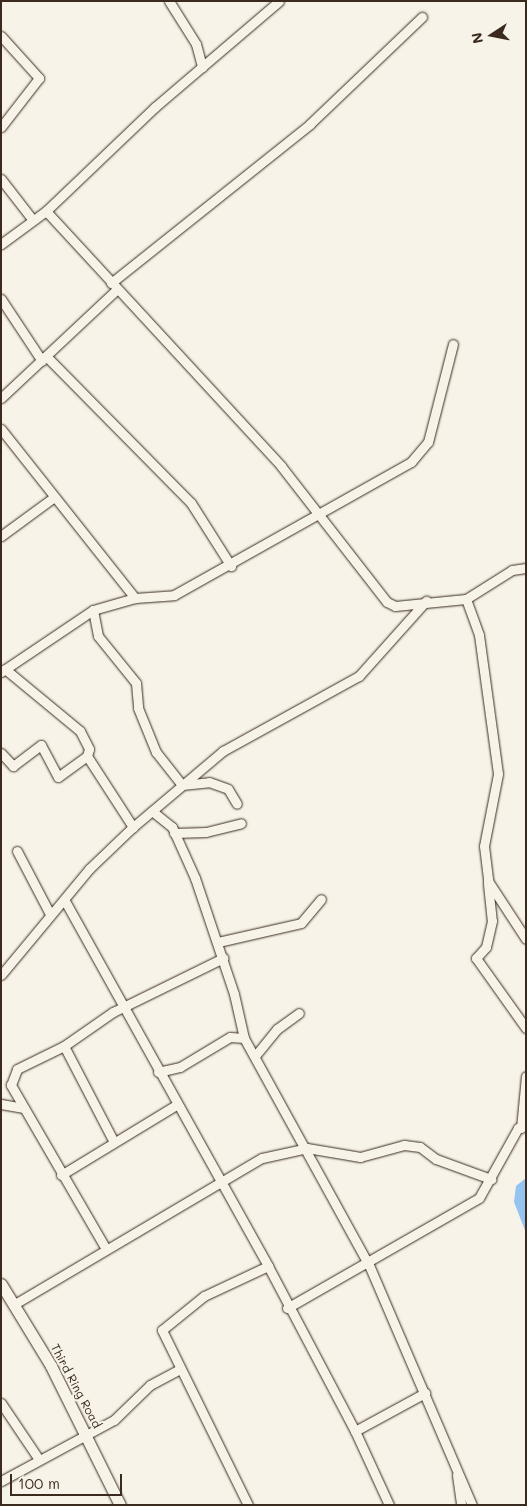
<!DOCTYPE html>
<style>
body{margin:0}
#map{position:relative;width:527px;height:1506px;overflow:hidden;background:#f7f3e8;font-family:Mali,sans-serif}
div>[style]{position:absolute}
.water>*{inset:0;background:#95c4f0}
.roads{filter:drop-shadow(0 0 1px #3b2a1e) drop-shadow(0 0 1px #3b2a1e)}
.minor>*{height:9px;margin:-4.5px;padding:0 4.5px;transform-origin:4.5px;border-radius:4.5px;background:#f7f3e8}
.tertiary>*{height:11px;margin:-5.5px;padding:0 5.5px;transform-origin:5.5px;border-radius:5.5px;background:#f7f3e8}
span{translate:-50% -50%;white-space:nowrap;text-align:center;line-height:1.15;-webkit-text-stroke:4px #f7f3e8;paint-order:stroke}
.street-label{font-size:12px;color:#3b2a1e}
.frame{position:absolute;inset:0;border:2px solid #3b2a1e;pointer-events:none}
.north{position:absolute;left:467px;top:10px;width:50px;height:50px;-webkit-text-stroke:4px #f7f3e8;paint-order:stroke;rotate:259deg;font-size:14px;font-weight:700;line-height:20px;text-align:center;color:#3b2a1e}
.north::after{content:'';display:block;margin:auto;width:18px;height:22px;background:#3b2a1e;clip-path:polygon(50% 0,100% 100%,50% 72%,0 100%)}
.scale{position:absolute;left:10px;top:1474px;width:112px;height:22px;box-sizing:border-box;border:2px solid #3b2a1e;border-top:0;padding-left:6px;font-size:15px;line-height:18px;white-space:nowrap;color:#3b2a1e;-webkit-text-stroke:4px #f7f3e8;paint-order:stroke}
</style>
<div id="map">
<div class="water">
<div style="clip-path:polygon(526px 1178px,526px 1233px,514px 1202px,516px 1186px)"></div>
</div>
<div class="roads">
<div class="minor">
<div style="left:169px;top:1px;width:51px;rotate:57.9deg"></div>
<div style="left:196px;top:44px;width:24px;rotate:75deg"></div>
<div style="left:1px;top:36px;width:57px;rotate:47.9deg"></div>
<div style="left:39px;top:78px;width:62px;rotate:127.8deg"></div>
<div style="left:1px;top:179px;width:51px;rotate:52.2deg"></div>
<div style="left:46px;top:211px;width:151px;rotate:-43.7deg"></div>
<div style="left:155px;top:107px;width:163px;rotate:-40.5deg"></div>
<div style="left:1px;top:244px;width:56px;rotate:-36.3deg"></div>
<div style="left:46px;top:211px;width:347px;rotate:47.3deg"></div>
<div style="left:281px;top:466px;width:172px;rotate:52.1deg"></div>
<div style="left:387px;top:602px;width:9px;rotate:27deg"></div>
<div style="left:395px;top:606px;width:71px;rotate:-5.6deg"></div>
<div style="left:466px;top:599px;width:54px;rotate:-32.2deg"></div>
<div style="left:512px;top:570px;width:14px;rotate:-8deg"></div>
<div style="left:111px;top:283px;width:255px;rotate:-38.6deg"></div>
<div style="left:310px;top:124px;width:155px;rotate:-43.7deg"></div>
<div style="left:1px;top:299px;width:74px;rotate:56.5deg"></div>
<div style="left:46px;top:356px;width:206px;rotate:45.4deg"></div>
<div style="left:191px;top:503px;width:75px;rotate:57.6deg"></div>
<div style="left:1px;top:398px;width:159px;rotate:-43.2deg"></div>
<div style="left:1px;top:429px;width:216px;rotate:51.6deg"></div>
<div style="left:1px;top:536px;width:64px;rotate:-36.2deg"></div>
<div style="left:466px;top:599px;width:38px;rotate:70deg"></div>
<div style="left:479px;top:635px;width:140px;rotate:82.2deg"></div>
<div style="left:498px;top:774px;width:73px;rotate:101deg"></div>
<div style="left:484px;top:846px;width:35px;rotate:83deg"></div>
<div style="left:488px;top:881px;width:69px;rotate:56.8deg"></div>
<div style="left:93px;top:610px;width:26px;rotate:79deg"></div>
<div style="left:98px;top:636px;width:60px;rotate:51deg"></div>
<div style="left:136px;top:683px;width:25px;rotate:85deg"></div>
<div style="left:138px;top:708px;width:48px;rotate:67.8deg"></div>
<div style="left:156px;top:752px;width:42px;rotate:51.8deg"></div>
<div style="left:182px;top:785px;width:27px;rotate:-6deg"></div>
<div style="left:209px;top:782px;width:20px;rotate:20deg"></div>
<div style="left:228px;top:789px;width:17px;rotate:59deg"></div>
<div style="left:5px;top:669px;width:97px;rotate:39.6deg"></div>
<div style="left:80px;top:731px;width:20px;rotate:63deg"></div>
<div style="left:89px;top:749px;width:7px;rotate:106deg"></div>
<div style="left:1px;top:672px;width:111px;rotate:-34deg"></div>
<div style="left:93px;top:610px;width:44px;rotate:-15.9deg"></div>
<div style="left:135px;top:598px;width:39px;rotate:-4deg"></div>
<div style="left:174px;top:595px;width:272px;rotate:-29.3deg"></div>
<div style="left:411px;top:462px;width:26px;rotate:-50deg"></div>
<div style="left:428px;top:442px;width:101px;rotate:-75.7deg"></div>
<div style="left:1px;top:753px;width:18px;rotate:47deg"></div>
<div style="left:13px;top:766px;width:35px;rotate:-37deg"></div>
<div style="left:41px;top:745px;width:36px;rotate:62deg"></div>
<div style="left:58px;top:777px;width:36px;rotate:-36deg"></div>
<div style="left:87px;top:756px;width:85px;rotate:57.1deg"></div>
<div style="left:152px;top:811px;width:26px;rotate:39deg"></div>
<div style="left:172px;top:827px;width:56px;rotate:65.7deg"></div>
<div style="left:195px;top:878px;width:122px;rotate:71.4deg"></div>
<div style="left:234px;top:994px;width:45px;rotate:77.2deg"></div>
<div style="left:174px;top:833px;width:32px;rotate:-2deg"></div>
<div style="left:206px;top:832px;width:36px;rotate:-14deg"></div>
<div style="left:17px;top:851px;width:71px;rotate:62.4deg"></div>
<div style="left:488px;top:884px;width:37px;rotate:84deg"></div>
<div style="left:492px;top:921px;width:27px;rotate:103deg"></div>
<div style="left:486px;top:947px;width:15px;rotate:132deg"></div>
<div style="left:476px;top:958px;width:86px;rotate:54.5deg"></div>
<div style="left:65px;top:901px;width:418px;rotate:60.9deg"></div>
<div style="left:268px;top:1266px;width:187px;rotate:62.2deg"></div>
<div style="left:355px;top:1431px;width:81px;rotate:65.3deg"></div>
<div style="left:218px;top:942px;width:85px;rotate:-12.9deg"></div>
<div style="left:301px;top:923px;width:31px;rotate:-50deg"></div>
<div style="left:1px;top:975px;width:138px;rotate:-50.3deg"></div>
<div style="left:89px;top:869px;width:61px;rotate:-43.7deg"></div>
<div style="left:133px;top:827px;width:118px;rotate:-40.2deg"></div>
<div style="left:223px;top:751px;width:155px;rotate:-28.9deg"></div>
<div style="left:359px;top:676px;width:101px;rotate:-48.2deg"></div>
<div style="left:64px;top:1046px;width:108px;rotate:62.5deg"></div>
<div style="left:255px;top:1056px;width:35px;rotate:-51deg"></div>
<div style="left:277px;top:1029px;width:27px;rotate:-36deg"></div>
<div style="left:158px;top:1072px;width:23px;rotate:-13deg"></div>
<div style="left:180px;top:1067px;width:58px;rotate:-31deg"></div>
<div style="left:230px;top:1037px;width:14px;rotate:4deg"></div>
<div style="left:244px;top:1038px;width:259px;rotate:61.2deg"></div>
<div style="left:369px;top:1265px;width:261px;rotate:66.8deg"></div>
<div style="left:1px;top:1104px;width:23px;rotate:10deg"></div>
<div style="left:521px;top:1128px;width:52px;rotate:-84.5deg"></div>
<div style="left:61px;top:1175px;width:135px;rotate:-31.3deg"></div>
<div style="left:106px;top:1249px;width:190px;rotate:-120.1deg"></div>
<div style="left:11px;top:1085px;width:17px;rotate:-69deg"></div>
<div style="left:17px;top:1069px;width:52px;rotate:-26.1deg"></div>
<div style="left:64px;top:1046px;width:60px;rotate:-34.8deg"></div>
<div style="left:113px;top:1012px;width:123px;rotate:-26.1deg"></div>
<div style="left:13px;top:1305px;width:289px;rotate:-30.6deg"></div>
<div style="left:262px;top:1158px;width:46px;rotate:-12.5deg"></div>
<div style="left:307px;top:1148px;width:54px;rotate:9.6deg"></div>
<div style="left:360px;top:1157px;width:46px;rotate:-15.3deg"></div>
<div style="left:404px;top:1145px;width:16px;rotate:7deg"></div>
<div style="left:420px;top:1147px;width:20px;rotate:37deg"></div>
<div style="left:436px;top:1159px;width:59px;rotate:20deg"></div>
<div style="left:287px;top:1308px;width:221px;rotate:-29.8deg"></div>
<div style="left:479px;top:1198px;width:80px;rotate:-60.9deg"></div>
<div style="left:518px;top:1128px;width:9px;rotate:-27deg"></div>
<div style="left:1px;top:1403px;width:66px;rotate:56.1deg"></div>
<div style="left:355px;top:1431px;width:80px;rotate:-28.5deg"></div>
<div style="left:457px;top:1475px;width:30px;rotate:82deg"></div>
<div style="left:1px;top:1481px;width:128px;rotate:-28.4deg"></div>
<div style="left:114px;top:1420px;width:50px;rotate:-44.2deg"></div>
<div style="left:150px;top:1385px;width:34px;rotate:-28deg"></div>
<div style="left:248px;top:1505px;width:195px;rotate:-116.2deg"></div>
<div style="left:162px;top:1330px;width:54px;rotate:-39deg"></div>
<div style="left:204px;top:1296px;width:71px;rotate:-25.1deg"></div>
</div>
<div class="tertiary">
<div style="left:1px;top:1284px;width:96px;rotate:58.6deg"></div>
<div style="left:51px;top:1366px;width:155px;rotate:63.6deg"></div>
</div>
</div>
<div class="street-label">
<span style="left:76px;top:1386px;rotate:62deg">Third Ring Road</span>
</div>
<div class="frame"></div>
<div class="north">N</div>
<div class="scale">100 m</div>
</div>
